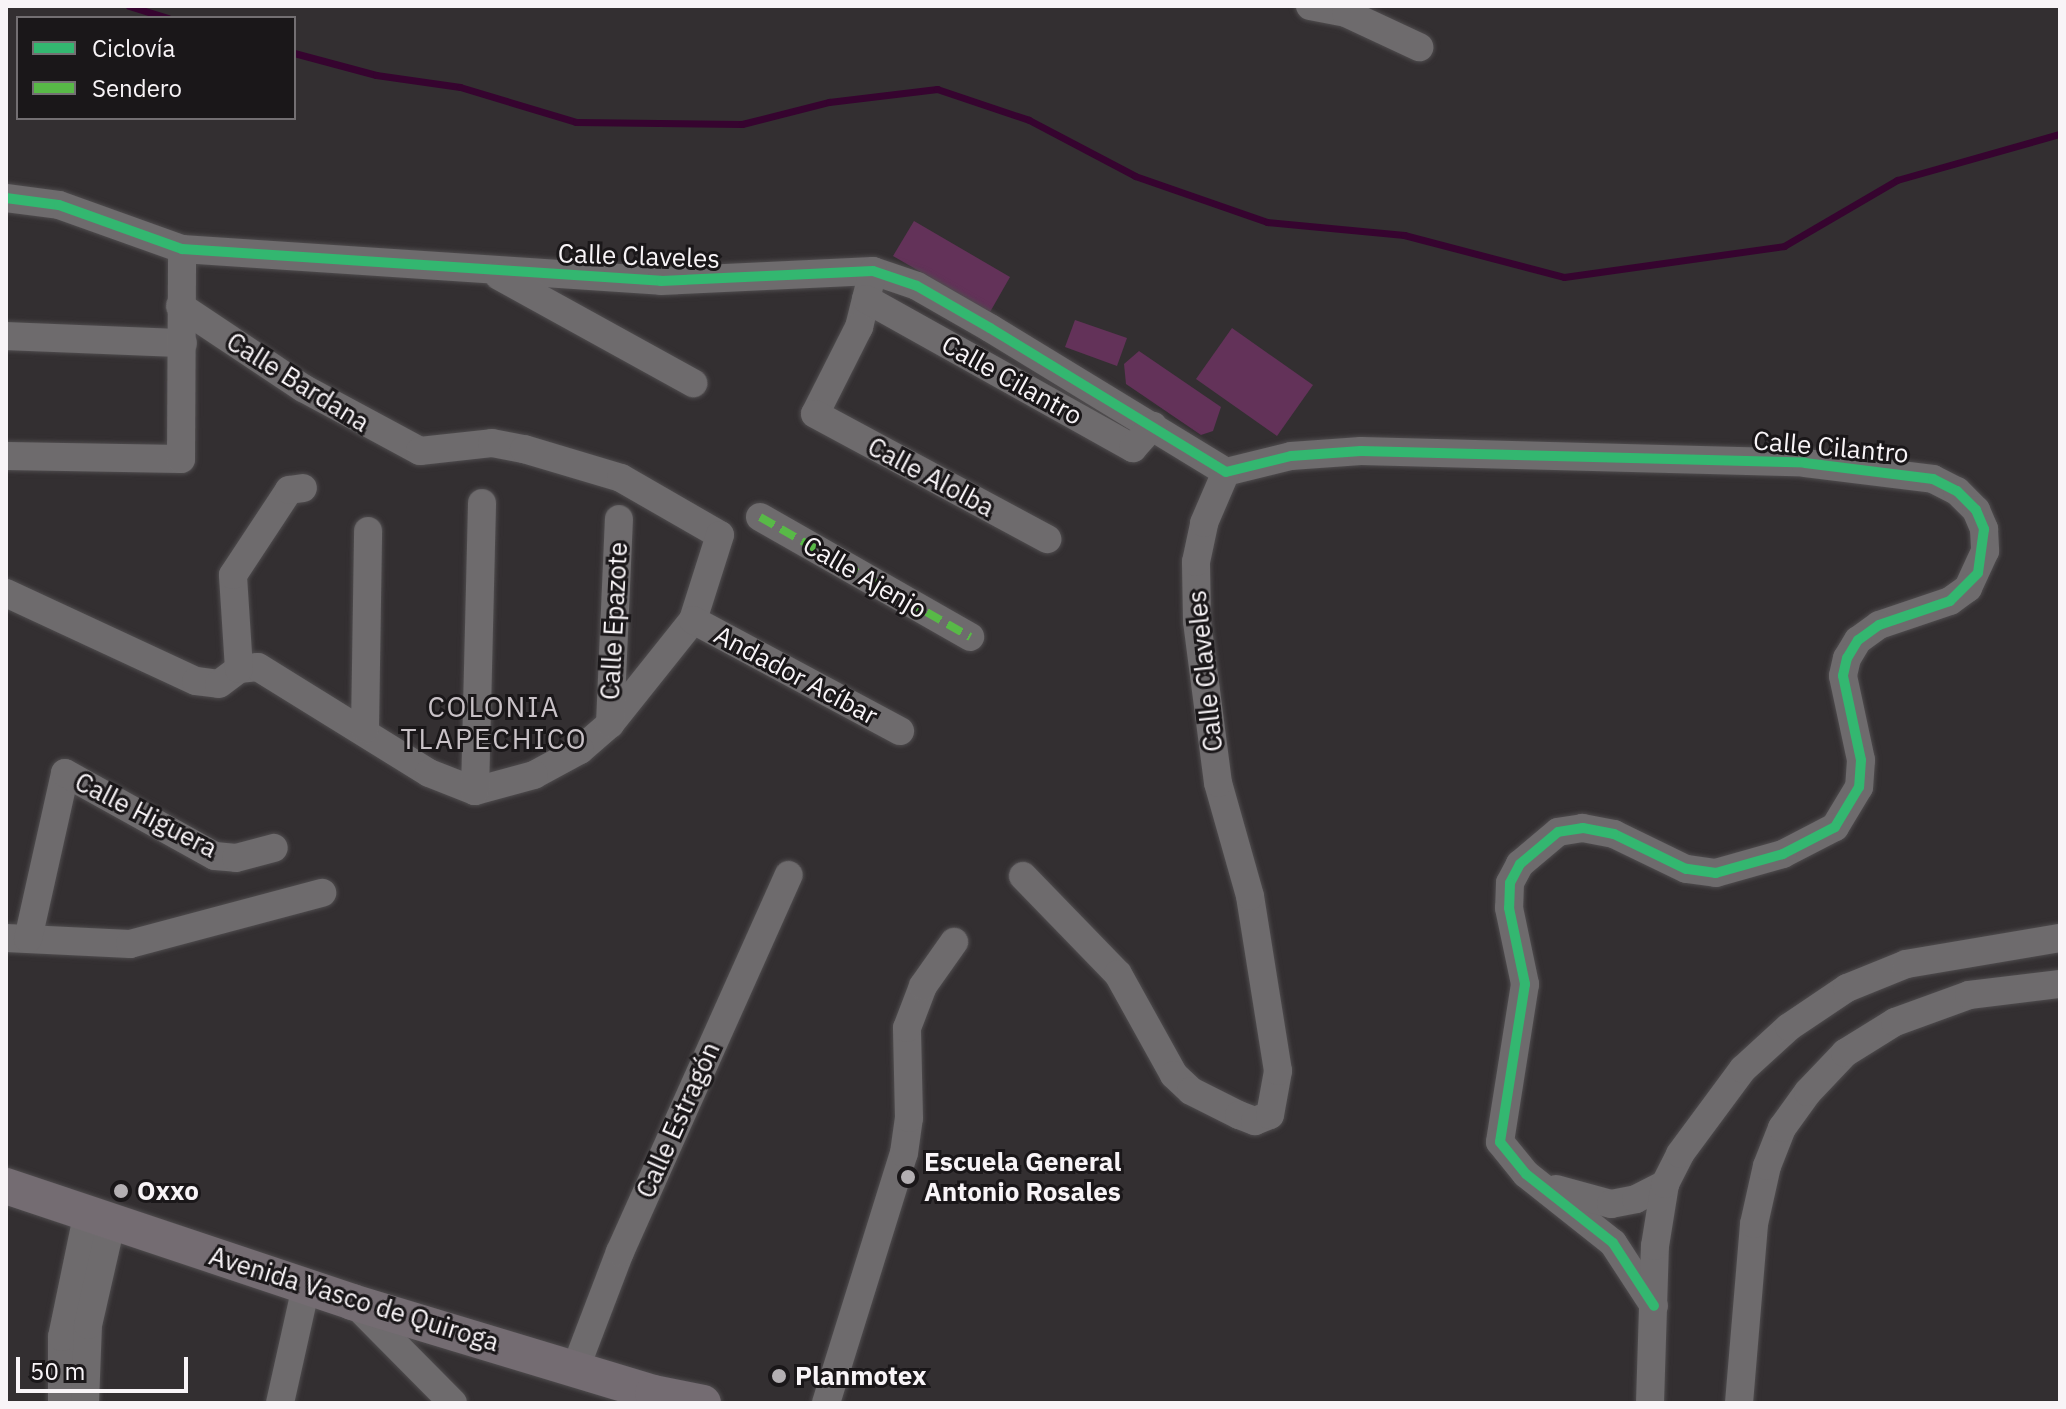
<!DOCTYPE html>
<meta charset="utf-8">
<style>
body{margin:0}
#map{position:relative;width:2066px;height:1409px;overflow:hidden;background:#332f31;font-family:"IBM Plex Sans",sans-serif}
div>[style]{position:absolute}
.green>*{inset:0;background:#633259}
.stream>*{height:7px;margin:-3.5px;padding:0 3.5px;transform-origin:3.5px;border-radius:3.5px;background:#36042f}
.roads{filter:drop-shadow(0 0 2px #4f4c4e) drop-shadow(0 0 2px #4f4c4e)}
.minor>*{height:28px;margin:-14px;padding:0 14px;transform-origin:14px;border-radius:14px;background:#6e6b6d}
.major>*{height:36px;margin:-18px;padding:0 18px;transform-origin:18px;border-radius:18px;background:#746c72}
.quiet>*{height:8px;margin-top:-4px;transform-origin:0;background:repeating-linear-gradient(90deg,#58b947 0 16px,transparent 0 24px)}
.cycleway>*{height:10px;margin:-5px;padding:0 5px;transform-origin:5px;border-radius:5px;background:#33b770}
.dots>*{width:22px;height:22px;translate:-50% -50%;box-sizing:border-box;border:4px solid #1a1719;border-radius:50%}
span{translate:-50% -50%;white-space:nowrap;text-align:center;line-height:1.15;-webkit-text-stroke:6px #1a1719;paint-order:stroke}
.street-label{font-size:26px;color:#f8f4f7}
.poi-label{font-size:26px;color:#f8f4f7;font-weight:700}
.left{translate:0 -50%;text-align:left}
.neighbourhood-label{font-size:28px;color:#c9c2c7;letter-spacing:2px}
.frame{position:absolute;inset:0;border:8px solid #f8f4f7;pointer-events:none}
.legend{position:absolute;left:16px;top:16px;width:280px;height:104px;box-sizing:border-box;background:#1a1719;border:2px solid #736f72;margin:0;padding:10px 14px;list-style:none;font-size:24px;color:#f8f4f7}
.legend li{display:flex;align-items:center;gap:16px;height:40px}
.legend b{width:40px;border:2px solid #736f72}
.scale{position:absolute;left:16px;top:1357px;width:172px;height:36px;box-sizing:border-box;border:4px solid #f8f4f7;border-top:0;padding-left:10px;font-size:24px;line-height:28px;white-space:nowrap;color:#f8f4f7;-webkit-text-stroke:6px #1a1719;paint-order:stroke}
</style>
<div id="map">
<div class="green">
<div style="clip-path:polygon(914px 221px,1010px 277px,990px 312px,893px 256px)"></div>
<div style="clip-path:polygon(1075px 320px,1127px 338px,1117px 366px,1065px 347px)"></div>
<div style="clip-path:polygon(1232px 328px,1313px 385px,1277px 436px,1196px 379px)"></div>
<div style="clip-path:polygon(1139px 351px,1221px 407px,1213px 431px,1201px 435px,1126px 384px,1124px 364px)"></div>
</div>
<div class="stream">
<div style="left:129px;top:6px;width:41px;rotate:17.1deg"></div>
<div style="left:294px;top:53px;width:85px;rotate:15deg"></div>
<div style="left:376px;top:75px;width:85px;rotate:8.1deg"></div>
<div style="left:460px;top:87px;width:121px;rotate:16.8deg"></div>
<div style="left:576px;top:122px;width:166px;rotate:0.7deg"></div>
<div style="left:742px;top:124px;width:90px;rotate:-14.2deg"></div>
<div style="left:829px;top:102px;width:109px;rotate:-6.9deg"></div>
<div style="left:937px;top:89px;width:97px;rotate:18.6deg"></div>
<div style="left:1029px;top:120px;width:120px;rotate:27.8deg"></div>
<div style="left:1135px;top:176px;width:140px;rotate:19.2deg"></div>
<div style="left:1267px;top:222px;width:138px;rotate:5.4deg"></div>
<div style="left:1404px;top:235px;width:165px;rotate:14.7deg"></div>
<div style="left:1564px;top:277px;width:222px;rotate:-8deg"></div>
<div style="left:1784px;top:246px;width:131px;rotate:-30.3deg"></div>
<div style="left:1897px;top:180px;width:169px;rotate:-15.8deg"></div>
</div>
<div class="roads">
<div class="minor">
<div style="left:1310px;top:6px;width:37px;rotate:11deg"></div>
<div style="left:1346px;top:13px;width:81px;rotate:25deg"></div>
<div style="left:6px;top:198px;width:53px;rotate:7.5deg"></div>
<div style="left:59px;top:205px;width:131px;rotate:19.7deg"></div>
<div style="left:182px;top:249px;width:480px;rotate:3.8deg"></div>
<div style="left:661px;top:281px;width:212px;rotate:-2.7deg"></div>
<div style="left:873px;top:271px;width:46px;rotate:18.8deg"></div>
<div style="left:917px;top:286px;width:84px;rotate:29.9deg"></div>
<div style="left:990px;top:328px;width:276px;rotate:31.4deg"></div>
<div style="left:873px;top:271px;width:58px;rotate:104deg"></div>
<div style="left:859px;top:327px;width:97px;rotate:116.8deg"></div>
<div style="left:815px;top:414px;width:264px;rotate:28.3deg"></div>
<div style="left:499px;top:276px;width:222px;rotate:28.9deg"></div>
<div style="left:866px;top:299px;width:306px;rotate:29.2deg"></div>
<div style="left:1133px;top:448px;width:30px;rotate:-48deg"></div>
<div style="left:180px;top:306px;width:148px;rotate:33.7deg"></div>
<div style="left:303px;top:388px;width:133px;rotate:28.3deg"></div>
<div style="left:420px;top:451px;width:72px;rotate:-6.3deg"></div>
<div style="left:492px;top:443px;width:33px;rotate:11deg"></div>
<div style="left:524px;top:449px;width:101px;rotate:16.6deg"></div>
<div style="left:621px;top:478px;width:114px;rotate:29.9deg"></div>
<div style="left:720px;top:535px;width:89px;rotate:107.6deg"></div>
<div style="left:693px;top:620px;width:133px;rotate:128.6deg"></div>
<div style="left:610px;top:724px;width:40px;rotate:139deg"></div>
<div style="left:580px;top:750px;width:52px;rotate:151.5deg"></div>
<div style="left:534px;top:775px;width:61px;rotate:164.8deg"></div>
<div style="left:6px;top:336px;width:177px;rotate:2.3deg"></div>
<div style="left:6px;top:456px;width:175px;rotate:1deg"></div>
<div style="left:181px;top:459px;width:210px;rotate:-89.7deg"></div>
<div style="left:1226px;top:472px;width:67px;rotate:-13.8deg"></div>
<div style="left:1291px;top:456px;width:70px;rotate:-4.1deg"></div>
<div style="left:1361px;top:451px;width:444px;rotate:1.5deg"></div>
<div style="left:1805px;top:463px;width:129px;rotate:7.1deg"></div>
<div style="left:1933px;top:479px;width:27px;rotate:27deg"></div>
<div style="left:1957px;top:491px;width:27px;rotate:45deg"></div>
<div style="left:1976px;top:510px;width:21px;rotate:67deg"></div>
<div style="left:1984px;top:529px;width:22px;rotate:87deg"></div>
<div style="left:1985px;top:551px;width:41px;rotate:114.7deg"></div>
<div style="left:1968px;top:588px;width:22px;rotate:144deg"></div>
<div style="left:1950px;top:601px;width:75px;rotate:161.3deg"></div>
<div style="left:1879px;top:625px;width:26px;rotate:144deg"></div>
<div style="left:1858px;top:640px;width:21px;rotate:121deg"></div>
<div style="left:1847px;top:658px;width:18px;rotate:103deg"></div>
<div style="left:1843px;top:676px;width:86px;rotate:77.9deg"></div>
<div style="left:1861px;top:760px;width:27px;rotate:94deg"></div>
<div style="left:1859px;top:787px;width:47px;rotate:121deg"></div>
<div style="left:1835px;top:827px;width:59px;rotate:152.6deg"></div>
<div style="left:1783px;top:854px;width:70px;rotate:164.2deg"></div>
<div style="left:1716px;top:873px;width:30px;rotate:-172deg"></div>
<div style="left:1686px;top:869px;width:80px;rotate:-154.1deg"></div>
<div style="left:1614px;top:834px;width:32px;rotate:-169deg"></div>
<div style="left:1583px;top:828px;width:25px;rotate:171deg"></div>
<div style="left:1558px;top:832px;width:50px;rotate:139.9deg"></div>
<div style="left:1520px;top:864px;width:21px;rotate:118deg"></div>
<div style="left:1510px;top:883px;width:25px;rotate:92deg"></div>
<div style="left:1509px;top:908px;width:78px;rotate:78.1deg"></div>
<div style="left:1525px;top:984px;width:160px;rotate:99deg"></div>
<div style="left:1500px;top:1142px;width:41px;rotate:50.9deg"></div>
<div style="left:1526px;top:1174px;width:111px;rotate:38.4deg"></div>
<div style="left:1613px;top:1243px;width:75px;rotate:56.9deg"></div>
<div style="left:760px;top:517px;width:242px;rotate:29.7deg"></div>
<div style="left:6px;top:593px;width:209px;rotate:24.9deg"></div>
<div style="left:196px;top:681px;width:23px;rotate:7deg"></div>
<div style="left:219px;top:684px;width:25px;rotate:-37deg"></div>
<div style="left:693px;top:620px;width:235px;rotate:28.2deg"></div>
<div style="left:239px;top:669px;width:19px;rotate:-6deg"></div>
<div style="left:258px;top:667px;width:201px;rotate:31.8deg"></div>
<div style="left:429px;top:773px;width:49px;rotate:21.4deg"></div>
<div style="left:239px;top:669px;width:94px;rotate:-93.7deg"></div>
<div style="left:233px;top:575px;width:102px;rotate:-56.6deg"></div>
<div style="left:289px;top:490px;width:14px;rotate:-8deg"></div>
<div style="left:610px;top:724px;width:205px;rotate:-87.5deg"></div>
<div style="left:365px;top:729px;width:198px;rotate:-89.1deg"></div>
<div style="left:475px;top:791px;width:288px;rotate:-88.6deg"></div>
<div style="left:1023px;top:876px;width:136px;rotate:45.9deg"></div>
<div style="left:1118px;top:974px;width:115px;rotate:61deg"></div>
<div style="left:1174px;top:1075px;width:23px;rotate:43deg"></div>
<div style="left:1191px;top:1091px;width:54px;rotate:26.6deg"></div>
<div style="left:1239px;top:1115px;width:17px;rotate:21deg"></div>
<div style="left:1255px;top:1121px;width:16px;rotate:-22deg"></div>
<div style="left:1270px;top:1115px;width:45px;rotate:-79.7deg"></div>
<div style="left:1278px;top:1071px;width:177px;rotate:-99.1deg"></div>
<div style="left:1250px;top:896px;width:117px;rotate:-105.8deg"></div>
<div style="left:1218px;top:783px;width:163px;rotate:-97.4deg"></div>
<div style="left:1197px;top:621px;width:59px;rotate:-91deg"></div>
<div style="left:1196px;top:562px;width:40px;rotate:-78deg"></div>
<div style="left:1204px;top:523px;width:56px;rotate:-66.7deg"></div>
<div style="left:6px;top:938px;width:124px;rotate:2.8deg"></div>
<div style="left:130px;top:944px;width:199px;rotate:-14.9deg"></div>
<div style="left:28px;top:939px;width:170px;rotate:-77.4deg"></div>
<div style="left:65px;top:773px;width:171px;rotate:29deg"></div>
<div style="left:215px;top:856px;width:21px;rotate:5deg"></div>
<div style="left:236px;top:858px;width:39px;rotate:-15deg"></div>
<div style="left:1556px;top:1189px;width:57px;rotate:15.3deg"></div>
<div style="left:1611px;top:1204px;width:25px;rotate:-11deg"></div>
<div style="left:1636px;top:1199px;width:33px;rotate:-27deg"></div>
<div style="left:353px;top:1302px;width:142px;rotate:45.3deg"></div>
<div style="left:576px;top:1367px;width:123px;rotate:-69.1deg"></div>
<div style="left:620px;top:1252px;width:413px;rotate:-65.9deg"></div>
<div style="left:62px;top:1403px;width:66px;rotate:-90deg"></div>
<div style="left:62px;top:1337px;width:129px;rotate:-78.3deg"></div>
<div style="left:85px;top:1403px;width:78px;rotate:-87.8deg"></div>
<div style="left:88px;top:1325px;width:108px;rotate:-77.1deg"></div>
<div style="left:280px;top:1403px;width:119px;rotate:-77.4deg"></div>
<div style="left:826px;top:1403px;width:262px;rotate:-72.7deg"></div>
<div style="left:904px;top:1153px;width:35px;rotate:-82deg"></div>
<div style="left:909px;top:1118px;width:90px;rotate:-91.3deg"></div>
<div style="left:907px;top:1028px;width:45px;rotate:-69.1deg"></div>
<div style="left:923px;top:986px;width:54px;rotate:-54.8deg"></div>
<div style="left:1650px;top:1403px;width:157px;rotate:-88.2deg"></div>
<div style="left:1655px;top:1246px;width:63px;rotate:-80.8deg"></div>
<div style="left:1665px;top:1184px;width:34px;rotate:-63deg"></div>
<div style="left:1680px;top:1154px;width:106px;rotate:-53.5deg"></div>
<div style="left:1743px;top:1069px;width:62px;rotate:-42.4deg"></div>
<div style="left:1789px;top:1027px;width:70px;rotate:-33.9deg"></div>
<div style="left:1847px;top:988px;width:64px;rotate:-22.1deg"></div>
<div style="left:1906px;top:964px;width:156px;rotate:-9.6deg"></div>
<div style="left:1739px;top:1403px;width:180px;rotate:-85.2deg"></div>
<div style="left:1754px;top:1224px;width:59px;rotate:-77.4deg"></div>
<div style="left:1767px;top:1166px;width:41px;rotate:-68.5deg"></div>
<div style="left:1782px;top:1128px;width:44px;rotate:-54.2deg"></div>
<div style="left:1808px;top:1092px;width:54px;rotate:-46.5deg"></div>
<div style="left:1845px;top:1053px;width:59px;rotate:-31.8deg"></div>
<div style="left:1895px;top:1022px;width:79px;rotate:-20deg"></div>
<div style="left:1969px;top:995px;width:92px;rotate:-6.9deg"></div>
</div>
<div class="major">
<div style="left:6px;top:1186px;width:365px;rotate:18.5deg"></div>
<div style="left:352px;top:1302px;width:314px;rotate:16.8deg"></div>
<div style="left:653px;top:1393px;width:51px;rotate:11.3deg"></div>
</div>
</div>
<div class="quiet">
<div style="left:760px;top:517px;width:242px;rotate:29.7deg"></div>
</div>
<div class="cycleway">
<div style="left:6px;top:198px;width:53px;rotate:7.5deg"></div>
<div style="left:59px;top:205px;width:131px;rotate:19.7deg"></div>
<div style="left:182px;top:249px;width:480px;rotate:3.8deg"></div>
<div style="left:661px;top:281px;width:212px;rotate:-2.7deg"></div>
<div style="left:873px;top:271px;width:46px;rotate:18.8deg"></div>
<div style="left:917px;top:286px;width:84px;rotate:29.9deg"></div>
<div style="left:990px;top:328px;width:276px;rotate:31.4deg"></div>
<div style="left:1226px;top:472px;width:67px;rotate:-13.8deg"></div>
<div style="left:1291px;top:456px;width:70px;rotate:-4.1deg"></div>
<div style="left:1361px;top:451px;width:444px;rotate:1.5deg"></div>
<div style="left:1805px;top:463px;width:129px;rotate:7.1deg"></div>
<div style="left:1933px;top:479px;width:27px;rotate:27deg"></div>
<div style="left:1957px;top:491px;width:27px;rotate:45deg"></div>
<div style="left:1976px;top:510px;width:21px;rotate:67deg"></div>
<div style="left:1984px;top:529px;width:44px;rotate:97.8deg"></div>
<div style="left:1978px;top:573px;width:40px;rotate:135deg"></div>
<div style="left:1950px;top:601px;width:75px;rotate:161.3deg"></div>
<div style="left:1879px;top:625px;width:26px;rotate:144deg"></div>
<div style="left:1858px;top:640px;width:21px;rotate:121deg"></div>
<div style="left:1847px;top:658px;width:18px;rotate:103deg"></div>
<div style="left:1843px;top:676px;width:86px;rotate:77.9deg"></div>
<div style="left:1861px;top:760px;width:27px;rotate:94deg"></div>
<div style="left:1859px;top:787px;width:47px;rotate:121deg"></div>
<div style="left:1835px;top:827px;width:59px;rotate:152.6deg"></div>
<div style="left:1783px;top:854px;width:70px;rotate:164.2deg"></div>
<div style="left:1716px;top:873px;width:30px;rotate:-172deg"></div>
<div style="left:1686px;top:869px;width:80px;rotate:-154.1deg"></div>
<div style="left:1614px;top:834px;width:32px;rotate:-169deg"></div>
<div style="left:1583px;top:828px;width:25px;rotate:171deg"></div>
<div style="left:1558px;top:832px;width:50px;rotate:139.9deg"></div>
<div style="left:1520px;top:864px;width:21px;rotate:118deg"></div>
<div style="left:1510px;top:883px;width:25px;rotate:92deg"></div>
<div style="left:1509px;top:908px;width:78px;rotate:78.1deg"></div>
<div style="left:1525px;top:984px;width:160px;rotate:99deg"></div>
<div style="left:1500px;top:1142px;width:41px;rotate:50.9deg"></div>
<div style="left:1526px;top:1174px;width:111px;rotate:38.4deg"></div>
<div style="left:1613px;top:1243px;width:75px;rotate:56.9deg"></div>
</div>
<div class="dots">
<div style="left:908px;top:1177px;background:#b3afb2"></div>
<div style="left:121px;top:1191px;background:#b3afb2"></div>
<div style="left:779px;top:1376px;background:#b3afb2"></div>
</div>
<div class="street-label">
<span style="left:639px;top:256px;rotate:2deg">Calle Claveles</span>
<span style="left:1012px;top:380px;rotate:29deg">Calle Cilantro</span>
<span style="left:298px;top:382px;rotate:32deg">Calle Bardana</span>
<span style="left:1831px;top:447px;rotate:5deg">Calle Cilantro</span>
<span style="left:931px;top:477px;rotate:28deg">Calle Alolba</span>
<span style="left:865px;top:577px;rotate:30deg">Calle Ajenjo</span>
<span style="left:614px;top:621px;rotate:-87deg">Calle Epazote</span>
<span style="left:1205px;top:671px;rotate:-96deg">Calle Claveles</span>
<span style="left:796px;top:675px;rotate:28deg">Andador Acíbar</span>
<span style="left:146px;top:815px;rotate:27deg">Calle Higuera</span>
<span style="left:678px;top:1120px;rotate:-66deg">Calle Estragón</span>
<span style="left:354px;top:1299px;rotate:17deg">Avenida Vasco de Quiroga</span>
</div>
<div class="poi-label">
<span class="left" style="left:924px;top:1177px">Escuela General<br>Antonio Rosales</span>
<span class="left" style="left:137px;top:1191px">Oxxo</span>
<span class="left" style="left:795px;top:1376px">Planmotex</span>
</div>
<div class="neighbourhood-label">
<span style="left:494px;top:723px">COLONIA<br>TLAPECHICO</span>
</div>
<div class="frame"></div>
<ul class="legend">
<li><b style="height:10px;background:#33b770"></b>Ciclovía</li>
<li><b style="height:10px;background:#58b947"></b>Sendero</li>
</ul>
<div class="scale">50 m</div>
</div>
